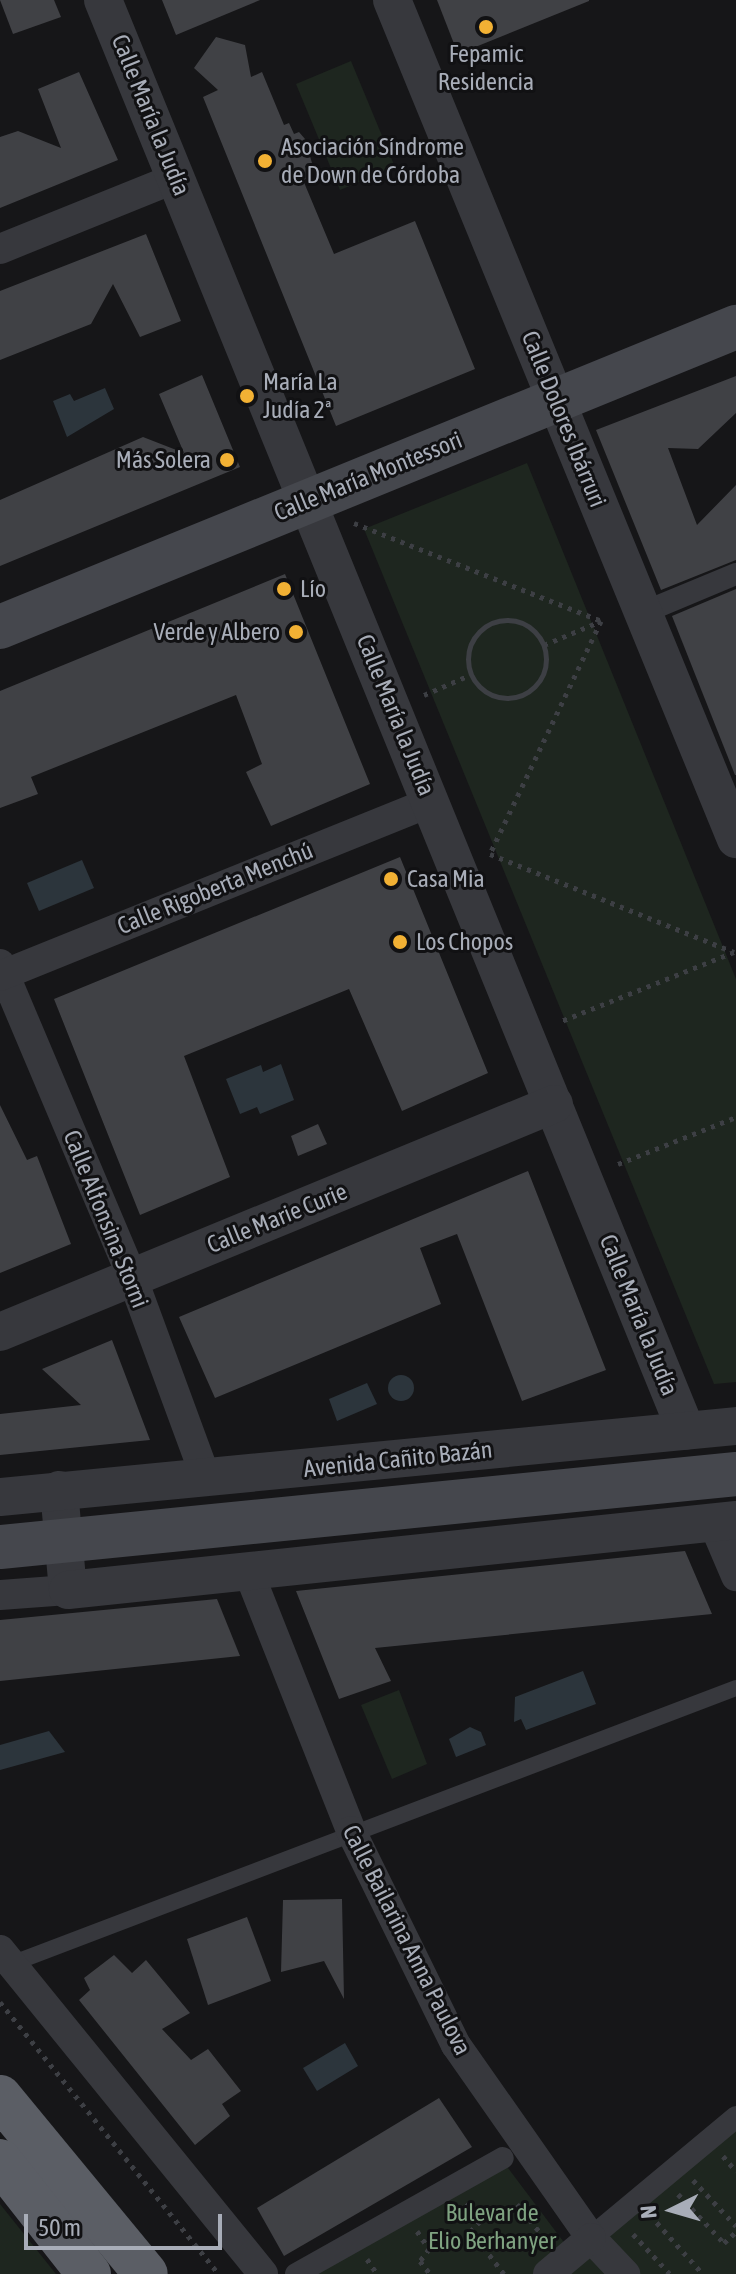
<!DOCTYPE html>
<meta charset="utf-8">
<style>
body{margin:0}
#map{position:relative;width:736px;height:2274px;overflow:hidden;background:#161618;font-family:"Asap Condensed",sans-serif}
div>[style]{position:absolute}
.green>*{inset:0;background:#1e261f}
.water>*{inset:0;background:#2c353c}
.round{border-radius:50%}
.building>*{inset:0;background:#404145}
.path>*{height:5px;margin-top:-2.5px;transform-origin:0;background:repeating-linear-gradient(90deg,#3d3f44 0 4px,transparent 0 10px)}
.path>.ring{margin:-2.5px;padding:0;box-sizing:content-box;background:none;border:5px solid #3d3f44;border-radius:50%}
.service>*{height:16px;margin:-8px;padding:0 8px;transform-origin:8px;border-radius:8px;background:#37383d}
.pedestrian>*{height:22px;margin:-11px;padding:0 11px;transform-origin:11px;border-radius:11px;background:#37383d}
.minor>*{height:30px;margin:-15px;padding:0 15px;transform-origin:15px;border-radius:15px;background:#37383d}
.tertiary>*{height:38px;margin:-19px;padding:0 19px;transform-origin:19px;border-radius:19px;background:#37383d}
.secondary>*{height:44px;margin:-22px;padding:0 22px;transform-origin:22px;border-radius:22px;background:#45474d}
.trunk>*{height:44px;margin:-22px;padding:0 22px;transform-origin:22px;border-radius:22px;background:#5b5e65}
.dots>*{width:22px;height:22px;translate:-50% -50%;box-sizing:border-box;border:4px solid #111113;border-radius:50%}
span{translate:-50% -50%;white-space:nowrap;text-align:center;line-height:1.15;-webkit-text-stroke:6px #111113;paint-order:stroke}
.poi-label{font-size:24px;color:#a8adb8}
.left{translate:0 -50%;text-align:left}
.right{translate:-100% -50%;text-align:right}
.street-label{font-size:24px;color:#a8adb8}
.park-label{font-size:24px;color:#7fa381}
.north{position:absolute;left:632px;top:2170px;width:80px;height:80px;-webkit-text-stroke:6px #111113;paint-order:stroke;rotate:265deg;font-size:22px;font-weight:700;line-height:32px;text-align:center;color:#a8adb8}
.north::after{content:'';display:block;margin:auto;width:28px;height:36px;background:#a8adb8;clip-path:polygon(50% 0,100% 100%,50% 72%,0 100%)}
.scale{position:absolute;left:24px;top:2214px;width:198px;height:36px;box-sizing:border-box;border:4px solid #a8adb8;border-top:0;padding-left:10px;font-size:24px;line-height:28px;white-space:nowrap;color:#a8adb8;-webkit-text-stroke:6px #111113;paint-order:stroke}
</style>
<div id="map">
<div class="green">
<div style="clip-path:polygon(351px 61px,395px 167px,340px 190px,296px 84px)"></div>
<div style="clip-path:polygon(527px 463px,736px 979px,736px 1382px,714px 1384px,364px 529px)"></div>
<div style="clip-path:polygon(399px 1690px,427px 1764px,392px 1779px,361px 1705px)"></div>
<div style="clip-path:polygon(736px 2129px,736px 2274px,312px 2274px,505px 2164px,578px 2261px)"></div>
<div style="clip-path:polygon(0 2204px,56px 2274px,0 2274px)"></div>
</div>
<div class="water">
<div style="clip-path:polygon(105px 388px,114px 409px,67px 437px,53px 401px,70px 394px,74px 401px)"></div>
<div style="clip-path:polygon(82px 860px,94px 888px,39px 911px,27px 883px)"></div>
<div style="clip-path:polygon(281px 1064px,294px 1100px,260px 1114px,257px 1107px,240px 1114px,226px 1079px,261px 1065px,263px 1072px)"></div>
<div class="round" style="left:388px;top:1375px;width:26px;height:26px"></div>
<div style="clip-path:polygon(367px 1383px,377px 1404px,337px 1421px,329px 1399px)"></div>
<div style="clip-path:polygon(583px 1671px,596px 1704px,526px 1730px,521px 1719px,514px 1722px,515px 1697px)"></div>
<div style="clip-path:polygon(470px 1727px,481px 1732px,486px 1745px,456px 1757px,449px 1739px)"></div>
<div style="clip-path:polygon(49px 1731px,65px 1752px,0 1770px,0 1745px)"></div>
<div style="clip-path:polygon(345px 2043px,358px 2066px,317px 2091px,303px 2068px)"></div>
</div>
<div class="building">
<div style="clip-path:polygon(0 0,54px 0,61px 17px,13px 34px)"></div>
<div style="clip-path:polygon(162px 0,260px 0,176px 35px)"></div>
<div style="clip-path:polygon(437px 0,589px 0,589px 1px,458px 54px)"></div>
<div style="clip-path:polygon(216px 37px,245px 45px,251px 77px,262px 72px,284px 125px,289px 123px,294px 134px,299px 132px,305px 139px,312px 163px,305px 166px,310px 178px,303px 180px,334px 254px,415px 221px,475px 369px,336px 426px,203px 97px,218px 90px,194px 68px)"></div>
<div style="clip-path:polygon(79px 72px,118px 160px,0 208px,0 137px,18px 131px,61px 148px,38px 89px)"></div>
<div style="clip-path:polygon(146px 234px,181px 321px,140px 337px,113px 284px,91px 324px,0 360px,0 291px)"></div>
<div style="clip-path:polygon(202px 375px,240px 467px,0 566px,0 500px,143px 437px,184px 453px,159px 394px)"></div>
<div style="clip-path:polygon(736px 376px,736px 413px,698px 449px,668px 448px,697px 525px,736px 485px,736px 560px,661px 590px,596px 430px)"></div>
<div style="clip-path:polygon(285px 574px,370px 784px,271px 826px,246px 772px,262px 764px,236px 695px,31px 777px,38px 794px,0 808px,0 691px)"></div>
<div style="clip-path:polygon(736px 589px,736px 775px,735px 775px,672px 616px)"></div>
<div style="clip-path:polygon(400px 857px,488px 1073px,402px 1111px,349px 989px,184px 1056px,230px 1177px,140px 1215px,54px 999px)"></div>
<div style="clip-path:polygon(0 1105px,27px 1160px,37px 1156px,71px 1244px,0 1273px)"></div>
<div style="clip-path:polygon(318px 1124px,327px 1144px,298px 1156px,291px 1136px)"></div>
<div style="clip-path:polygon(528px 1171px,606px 1370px,522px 1401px,457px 1234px,420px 1248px,441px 1304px,215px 1398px,179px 1317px)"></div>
<div style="clip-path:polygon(112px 1340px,150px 1440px,0 1455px,0 1414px,81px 1405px,42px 1369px)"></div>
<div style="clip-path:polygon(685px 1551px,712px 1614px,375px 1648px,391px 1681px,339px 1699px,296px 1591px)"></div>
<div style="clip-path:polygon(217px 1599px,240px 1656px,0 1681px,0 1620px)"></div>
<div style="clip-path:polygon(342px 1899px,344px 1999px,324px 1961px,281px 1972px,283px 1900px)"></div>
<div style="clip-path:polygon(247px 1917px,271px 1981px,208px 2005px,187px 1939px)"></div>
<div style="clip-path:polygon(114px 1955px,132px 1973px,146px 1960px,190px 2013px,162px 2029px,191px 2060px,208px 2049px,241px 2091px,222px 2104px,230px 2116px,195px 2145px,79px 2000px,90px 1990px,84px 1978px)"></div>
<div style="clip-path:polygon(439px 2098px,472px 2147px,284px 2256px,257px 2208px)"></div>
</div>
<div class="path">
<div style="left:354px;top:523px;width:266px;rotate:21.6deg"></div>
<div style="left:601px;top:621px;width:258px;rotate:115.5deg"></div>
<div style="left:490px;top:854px;width:263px;rotate:21.9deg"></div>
<div style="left:734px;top:952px;width:188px;rotate:158.2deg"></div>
<div class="ring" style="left:468px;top:620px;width:73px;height:73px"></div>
<div style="left:544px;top:645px;width:62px;rotate:-22.8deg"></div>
<div style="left:424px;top:695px;width:50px;rotate:-23.5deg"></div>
<div style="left:618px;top:1164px;width:127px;rotate:-21.7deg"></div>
<div style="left:0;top:2002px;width:349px;rotate:51.2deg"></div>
<div style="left:723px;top:2156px;width:20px;rotate:49deg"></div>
<div style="left:693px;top:2180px;width:63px;rotate:46.9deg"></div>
<div style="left:678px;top:2194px;width:67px;rotate:46.8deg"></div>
<div style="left:724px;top:2243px;width:16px;rotate:-43deg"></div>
<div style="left:466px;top:2203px;width:23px;rotate:52deg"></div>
<div style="left:480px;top:2221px;width:13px;rotate:132deg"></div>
<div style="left:471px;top:2231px;width:54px;rotate:52.5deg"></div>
<div style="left:517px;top:2204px;width:46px;rotate:51.1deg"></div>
<div style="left:650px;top:2215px;width:79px;rotate:48.1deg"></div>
<div style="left:417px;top:2231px;width:22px;rotate:56deg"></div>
<div style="left:429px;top:2249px;width:15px;rotate:127deg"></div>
<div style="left:420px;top:2261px;width:16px;rotate:52deg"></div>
<div style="left:633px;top:2234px;width:54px;rotate:47.2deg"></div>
<div style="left:367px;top:2259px;width:18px;rotate:56deg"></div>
</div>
<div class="service">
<div style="left:11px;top:1964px;width:776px;rotate:-20.84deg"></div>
</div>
<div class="pedestrian">
<div style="left:659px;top:606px;width:83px;rotate:-22.6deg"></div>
<div style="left:591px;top:2238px;width:189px;rotate:-39.8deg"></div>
<div style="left:296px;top:2274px;width:237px;rotate:-29.3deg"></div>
</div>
<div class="minor">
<div style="left:0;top:249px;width:190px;rotate:-22deg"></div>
<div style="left:0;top:964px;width:340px;rotate:67.1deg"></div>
<div style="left:132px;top:1277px;width:214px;rotate:69.8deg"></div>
<div style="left:0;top:976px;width:465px;rotate:-22deg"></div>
<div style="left:713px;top:1522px;width:59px;rotate:66.9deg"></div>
<div style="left:249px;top:1573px;width:277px;rotate:68.4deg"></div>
<div style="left:351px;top:1831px;width:238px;rotate:63.9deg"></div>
<div style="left:456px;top:2045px;width:236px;rotate:55deg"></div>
<div style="left:591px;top:2238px;width:50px;rotate:46.6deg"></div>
<div style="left:0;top:1595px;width:68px;rotate:-4.2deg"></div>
<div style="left:0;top:1950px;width:417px;rotate:50.9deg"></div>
<div style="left:548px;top:2274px;width:56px;rotate:-39.9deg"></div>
</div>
<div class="tertiary">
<div style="left:103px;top:0;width:1545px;rotate:67.83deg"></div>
<div style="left:392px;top:0;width:907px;rotate:67.71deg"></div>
<div style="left:0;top:1332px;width:599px;rotate:-22.37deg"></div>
<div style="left:59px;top:1490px;width:100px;rotate:84.9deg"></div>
<div style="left:68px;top:1590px;width:672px;rotate:-5.98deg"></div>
<div style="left:0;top:1497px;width:739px;rotate:-5.51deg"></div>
</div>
<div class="secondary">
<div style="left:0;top:627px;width:795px;rotate:-22.18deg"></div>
<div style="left:0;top:1547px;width:740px;rotate:-5.66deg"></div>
</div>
<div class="trunk">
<div style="left:0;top:2097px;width:229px;rotate:50.5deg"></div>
<div style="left:0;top:2161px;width:144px;rotate:51.8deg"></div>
</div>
<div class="dots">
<div style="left:486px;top:27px;background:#f2b134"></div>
<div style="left:265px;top:161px;background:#f2b134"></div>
<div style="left:247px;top:396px;background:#f2b134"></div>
<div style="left:227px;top:460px;background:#f2b134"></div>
<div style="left:284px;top:589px;background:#f2b134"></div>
<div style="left:296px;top:632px;background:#f2b134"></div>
<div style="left:391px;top:879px;background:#f2b134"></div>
<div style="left:400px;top:942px;background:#f2b134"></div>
</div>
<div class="poi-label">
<span style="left:486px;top:68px">Fepamic<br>Residencia</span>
<span class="left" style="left:281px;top:161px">Asociación Síndrome<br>de Down de Córdoba</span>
<span class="left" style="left:263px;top:396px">María La<br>Judía 2ª</span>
<span class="right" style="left:211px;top:460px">Más Solera</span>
<span class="left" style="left:300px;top:589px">Lío</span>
<span class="right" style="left:280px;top:632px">Verde y Albero</span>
<span class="left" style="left:407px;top:879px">Casa Mia</span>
<span class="left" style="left:416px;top:942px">Los Chopos</span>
</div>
<div class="street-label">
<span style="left:151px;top:115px;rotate:68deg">Calle María la Judía</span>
<span style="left:564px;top:419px;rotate:68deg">Calle Dolores Ibárruri</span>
<span style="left:368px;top:476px;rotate:-22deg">Calle María Montessori</span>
<span style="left:396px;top:715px;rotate:68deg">Calle María la Judía</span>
<span style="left:215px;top:888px;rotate:-22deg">Calle Rigoberta Menchú</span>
<span style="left:277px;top:1218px;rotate:-22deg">Calle Marie Curie</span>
<span style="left:106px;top:1219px;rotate:68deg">Calle Alfonsina Storni</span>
<span style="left:639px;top:1315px;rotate:68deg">Calle María la Judía</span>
<span style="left:398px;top:1459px;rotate:-6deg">Avenida Cañito Bazán</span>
<span style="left:407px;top:1940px;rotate:63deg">Calle Bailarina Anna Paulova</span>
</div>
<div class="park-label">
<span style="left:492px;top:2227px">Bulevar de<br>Elio Berhanyer</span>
</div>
<div class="north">N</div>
<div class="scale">50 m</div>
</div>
